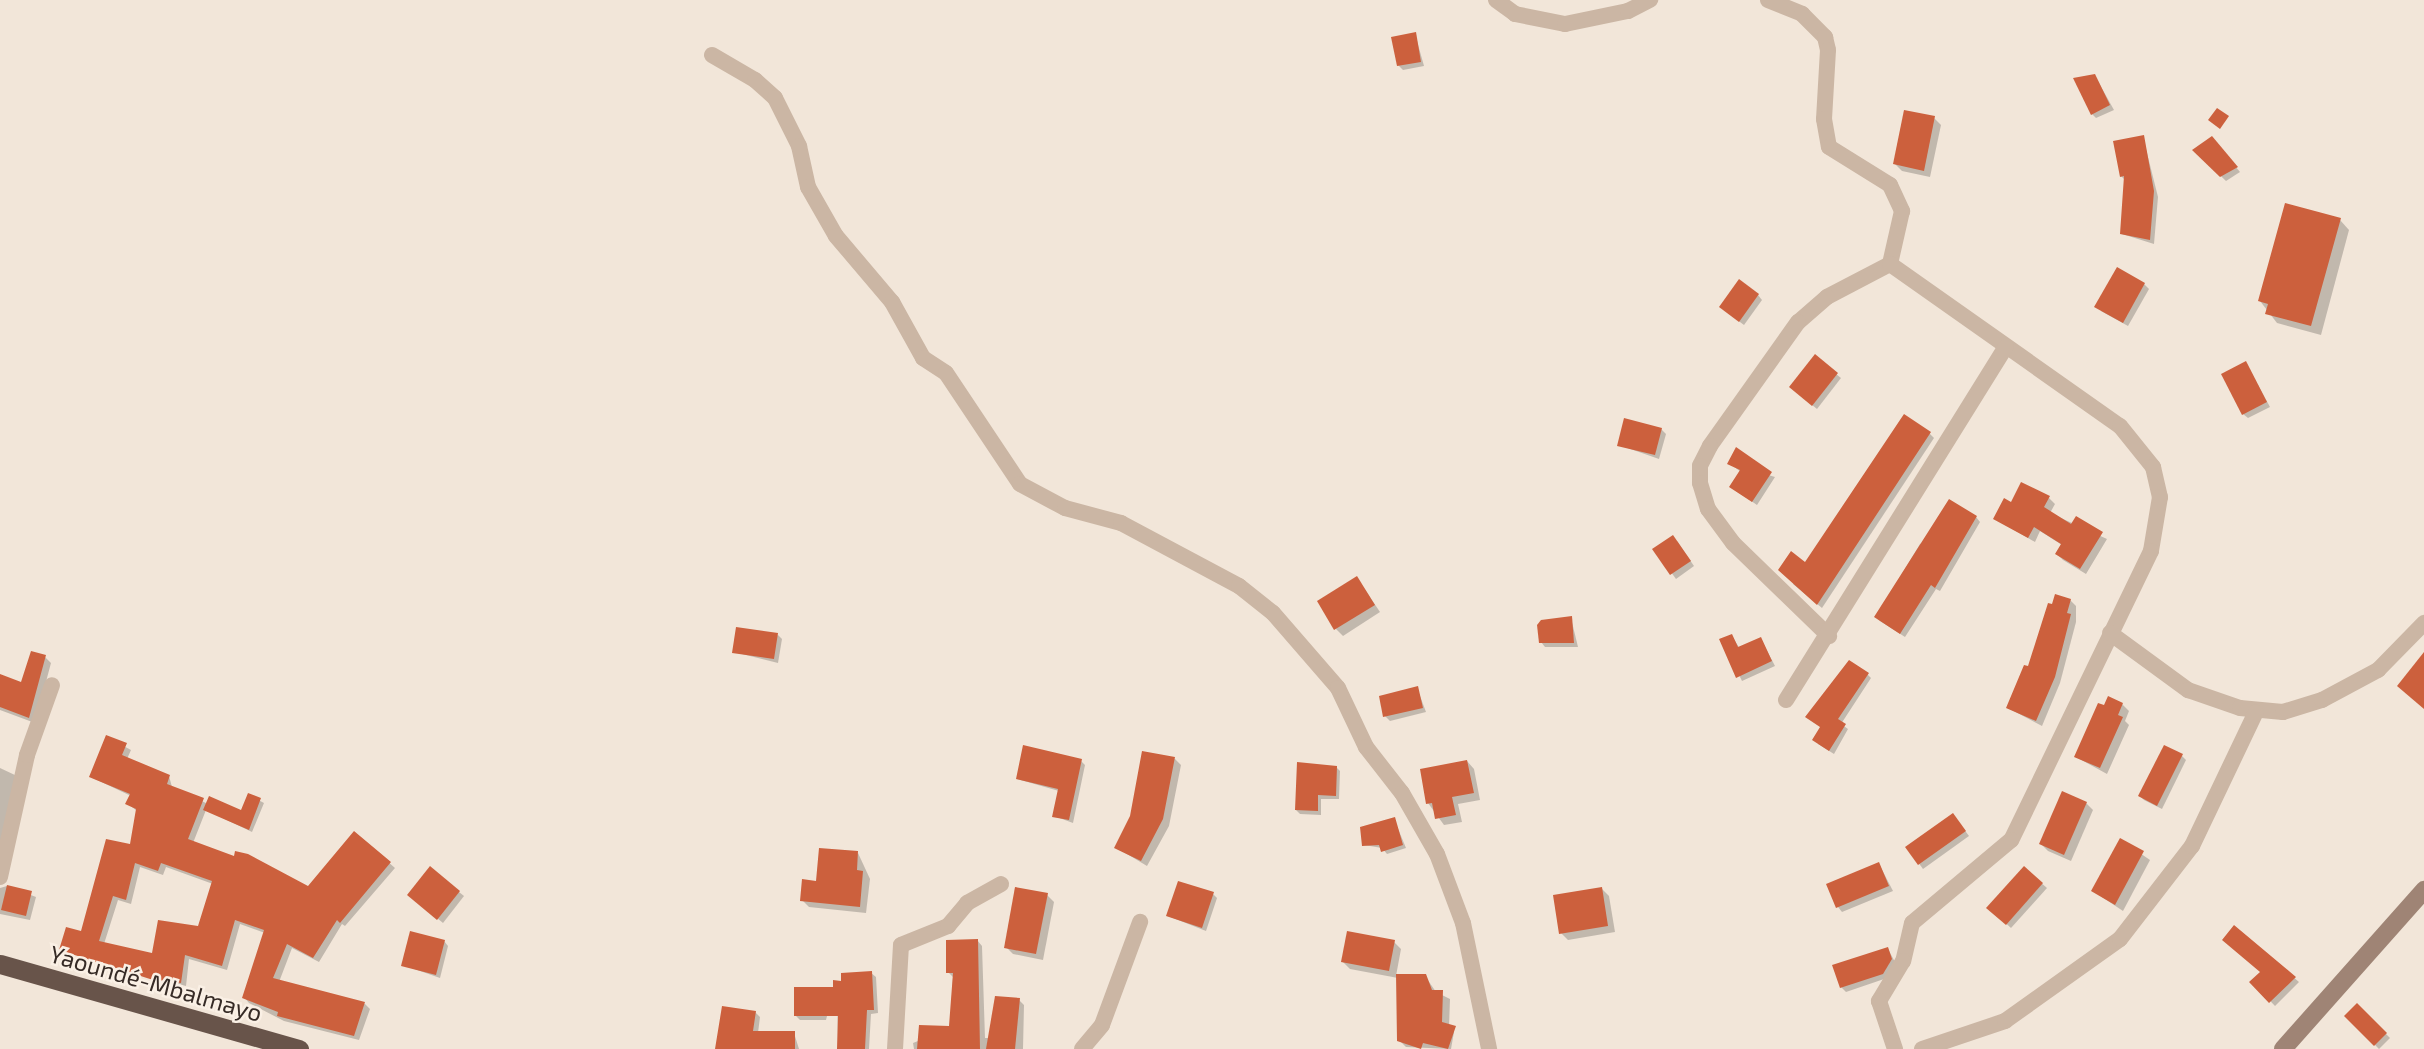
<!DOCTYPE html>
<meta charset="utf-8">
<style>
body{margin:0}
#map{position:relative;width:2424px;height:1049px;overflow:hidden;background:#f2e6d9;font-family:"Exo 2",sans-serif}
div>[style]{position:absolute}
.shadow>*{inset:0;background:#0003}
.building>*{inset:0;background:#cc603d}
.minor>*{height:16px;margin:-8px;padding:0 8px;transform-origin:8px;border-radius:8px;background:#cbb6a4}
.secondary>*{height:18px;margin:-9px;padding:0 9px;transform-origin:9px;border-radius:9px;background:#9f8475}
.trunk>*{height:19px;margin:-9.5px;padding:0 9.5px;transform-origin:9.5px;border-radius:9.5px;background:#68544a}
span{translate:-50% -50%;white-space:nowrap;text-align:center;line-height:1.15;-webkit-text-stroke:5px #faf0e5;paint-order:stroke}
.street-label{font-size:24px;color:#362b26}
</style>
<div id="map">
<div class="shadow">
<div style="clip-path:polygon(1415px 34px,1424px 66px,1403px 70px,1398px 65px)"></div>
<div style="clip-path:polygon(2095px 76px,2114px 110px,2096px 118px,2092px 114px)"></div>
<div style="clip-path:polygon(1934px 118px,1941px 125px,1930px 177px,1902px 171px,1895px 164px)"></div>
<div style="clip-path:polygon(2143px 137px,2158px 197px,2154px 244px,2122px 234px,2125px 180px,2121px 176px)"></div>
<div style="clip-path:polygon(2216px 143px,2240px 172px,2226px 181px,2195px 151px)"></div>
<div style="clip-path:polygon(2340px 220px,2349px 230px,2321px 335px,2277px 323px,2260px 301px)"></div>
<div style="clip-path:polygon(2144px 284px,2149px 289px,2128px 326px,2101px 311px)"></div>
<div style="clip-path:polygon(1758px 295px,1762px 300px,1744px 325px,1725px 311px)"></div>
<div style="clip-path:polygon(2246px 363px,2270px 407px,2248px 418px,2243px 414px)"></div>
<div style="clip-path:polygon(1836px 374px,1841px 378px,1817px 409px,1795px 391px)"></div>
<div style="clip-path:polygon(1661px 429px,1666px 434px,1659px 459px,1619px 445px)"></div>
<div style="clip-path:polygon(1929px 433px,1934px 438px,1822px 608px,1793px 584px)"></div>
<div style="clip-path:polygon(1729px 463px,1775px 477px,1757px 505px,1735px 490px,1741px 472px)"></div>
<div style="clip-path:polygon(2049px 498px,2055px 504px,2050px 513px,2107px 539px,2086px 574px,2063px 560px,2057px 554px,2062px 545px,2040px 531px,2035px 542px,1995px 519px,2011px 505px)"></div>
<div style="clip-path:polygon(1976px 517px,1980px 522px,1940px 591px,1936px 589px,1905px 637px,1880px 621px,1876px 617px,1920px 544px)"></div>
<div style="clip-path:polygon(1677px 541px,1694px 566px,1676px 579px,1655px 550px)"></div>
<div style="clip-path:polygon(1357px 578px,1380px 612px,1343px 636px,1336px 629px)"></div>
<div style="clip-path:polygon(2070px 600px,2076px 606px,2076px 622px,2060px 683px,2042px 726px,2008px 708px)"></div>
<div style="clip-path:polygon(1571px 618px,1578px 647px,1545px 647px,1541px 642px)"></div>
<div style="clip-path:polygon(778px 635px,782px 639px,778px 663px,734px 652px)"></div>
<div style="clip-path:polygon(1732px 636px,1740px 649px,1761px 639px,1775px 666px,1742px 681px,1722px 640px)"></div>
<div style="clip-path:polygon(45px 657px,51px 663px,35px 723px,0 710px,0 676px,22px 684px)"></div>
<div style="clip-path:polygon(1867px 674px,1871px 678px,1841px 724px,1848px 729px,1834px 754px,1818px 744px,1822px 728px)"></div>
<div style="clip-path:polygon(1417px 688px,1426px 712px,1390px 721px,1385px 716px)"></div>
<div style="clip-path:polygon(2122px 704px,2129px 711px,2125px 721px,2129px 725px,2107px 774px,2076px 757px,2105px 708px)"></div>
<div style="clip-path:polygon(evenodd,107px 737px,131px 750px,127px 759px,169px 776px,172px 787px,208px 804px,242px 812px,249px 795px,264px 803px,252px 832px,206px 810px,193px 843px,308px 888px,355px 833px,395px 868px,345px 926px,342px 924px,319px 962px,292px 948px,279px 982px,365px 1004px,370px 1009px,359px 1040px,284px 1021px,249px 1003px,244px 997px,265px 933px,240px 924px,227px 970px,189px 959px,186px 986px,61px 950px,82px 933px,131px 847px,137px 811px,127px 803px,131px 796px,91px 777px,107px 737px,140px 867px,163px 875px,166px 867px,213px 884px,199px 928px,153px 955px,104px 944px,118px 900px,131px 904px,140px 867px)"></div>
<div style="clip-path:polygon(1144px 753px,1175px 759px,1181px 765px,1169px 826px,1147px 866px,1117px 848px,1132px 816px)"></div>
<div style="clip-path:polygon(2181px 755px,2186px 760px,2162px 809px,2144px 800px,2140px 796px)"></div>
<div style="clip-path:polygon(1081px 761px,1085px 765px,1073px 823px,1054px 816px,1059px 791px,1017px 779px)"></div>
<div style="clip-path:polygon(1467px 761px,1474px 769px,1480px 800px,1458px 804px,1462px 822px,1444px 825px,1428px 803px)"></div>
<div style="clip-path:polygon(1336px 767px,1340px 771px,1339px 799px,1321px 799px,1321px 815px,1300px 814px,1296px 810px)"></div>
<div style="clip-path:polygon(0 768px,17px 776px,0 857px)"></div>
<div style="clip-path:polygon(2086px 803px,2093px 810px,2071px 861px,2048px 851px,2041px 844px)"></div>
<div style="clip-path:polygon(1394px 819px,1406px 848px,1387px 854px,1382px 848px,1364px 845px)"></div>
<div style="clip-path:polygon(1957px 820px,1969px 836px,1923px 869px,1907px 847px)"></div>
<div style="clip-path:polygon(2121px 840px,2150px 860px,2123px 911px,2093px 891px)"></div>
<div style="clip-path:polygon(858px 853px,870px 879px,866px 913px,809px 907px,802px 900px)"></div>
<div style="clip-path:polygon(1879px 864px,1893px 891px,1842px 912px,1838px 907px)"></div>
<div style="clip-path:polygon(2024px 868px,2047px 888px,2011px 928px,1989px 908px)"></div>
<div style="clip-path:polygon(7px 886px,36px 897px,30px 920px,0 914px,0 888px)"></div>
<div style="clip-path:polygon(1602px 889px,1609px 896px,1615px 932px,1568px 940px,1561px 933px)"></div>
<div style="clip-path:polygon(459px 892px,464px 896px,443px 923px,414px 899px)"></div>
<div style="clip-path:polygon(1213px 894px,1217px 898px,1206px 931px,1168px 916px)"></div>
<div style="clip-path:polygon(1047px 895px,1054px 902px,1043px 960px,1013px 954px,1006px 947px)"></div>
<div style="clip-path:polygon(2235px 927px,2299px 982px,2275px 1006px,2252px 982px,2262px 973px)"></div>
<div style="clip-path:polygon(977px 940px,982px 946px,985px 1038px,989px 1038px,1019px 1000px,1024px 1005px,1023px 1049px,914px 1049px,913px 1043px,950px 1028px,953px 977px,948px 972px)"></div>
<div style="clip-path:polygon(444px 941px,448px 946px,440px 978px,403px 965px)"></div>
<div style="clip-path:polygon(1394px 942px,1401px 949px,1396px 976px,1425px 976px,1436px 992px,1450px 999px,1449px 1027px,1454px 1032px,1451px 1049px,1406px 1047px,1399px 1040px,1398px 978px,1350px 969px,1343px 962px)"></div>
<div style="clip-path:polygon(1888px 949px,1896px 964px,1887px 978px,1846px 992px,1841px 987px)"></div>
<div style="clip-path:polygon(871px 973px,876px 977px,878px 1013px,871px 1014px,869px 1049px,838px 1049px,837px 982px)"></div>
<div style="clip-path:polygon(833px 993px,826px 1020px,800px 1020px,796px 1016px)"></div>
<div style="clip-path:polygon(2357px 1005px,2390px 1038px,2379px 1049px,2347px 1016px)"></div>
<div style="clip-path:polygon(755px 1012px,760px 1017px,758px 1033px,794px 1033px,799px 1049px,717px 1049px)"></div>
</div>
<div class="building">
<div style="clip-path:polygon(1416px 32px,1421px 62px,1397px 66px,1391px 37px)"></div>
<div style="clip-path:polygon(2095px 74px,2110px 105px,2091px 115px,2073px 78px)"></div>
<div style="clip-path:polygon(2217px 108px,2229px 116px,2220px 129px,2208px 120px)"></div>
<div style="clip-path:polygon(1904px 110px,1935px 116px,1924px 171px,1893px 164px)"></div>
<div style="clip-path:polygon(2144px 135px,2154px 191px,2150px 240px,2120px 234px,2124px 176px,2120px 177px,2113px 141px)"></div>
<div style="clip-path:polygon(2212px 136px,2238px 167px,2220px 177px,2192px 150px)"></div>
<div style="clip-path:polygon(2285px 203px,2341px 218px,2311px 326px,2265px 314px,2268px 304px,2258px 301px)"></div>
<div style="clip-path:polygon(2117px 267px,2145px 283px,2123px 323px,2094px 307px)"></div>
<div style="clip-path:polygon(1739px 279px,1759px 294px,1739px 322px,1719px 307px)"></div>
<div style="clip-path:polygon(1815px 354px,1838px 373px,1812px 406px,1789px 387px)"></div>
<div style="clip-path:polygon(2246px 361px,2267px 402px,2242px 415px,2221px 374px)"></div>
<div style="clip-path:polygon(1904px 414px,1931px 432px,1817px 605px,1778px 570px,1791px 551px,1805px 562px)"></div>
<div style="clip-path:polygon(1624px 418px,1662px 428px,1655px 455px,1617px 446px)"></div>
<div style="clip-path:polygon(1736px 447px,1772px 472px,1752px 502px,1729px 487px,1740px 470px,1727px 464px)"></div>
<div style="clip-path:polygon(2021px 482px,2050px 496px,2044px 507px,2071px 524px,2076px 516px,2103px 532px,2080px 569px,2055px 554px,2061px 544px,2034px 527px,2028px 538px,1993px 519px,2004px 498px,2011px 502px)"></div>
<div style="clip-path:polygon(1949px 499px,1977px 516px,1935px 588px,1931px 585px,1900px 634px,1874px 617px)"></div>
<div style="clip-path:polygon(1673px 535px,1691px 561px,1670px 575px,1652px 549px)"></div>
<div style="clip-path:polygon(1357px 576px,1375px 605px,1334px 630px,1317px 601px)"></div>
<div style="clip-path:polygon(2055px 594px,2071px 599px,2067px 613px,2071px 614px,2055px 677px,2036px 721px,2006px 708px,2024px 665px,2028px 666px,2048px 603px,2052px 604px)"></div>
<div style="clip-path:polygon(1572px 616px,1574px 643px,1539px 643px,1537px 625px,1541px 620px)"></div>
<div style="clip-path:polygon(736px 627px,778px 633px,774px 659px,732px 653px)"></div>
<div style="clip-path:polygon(1732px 634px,1738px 647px,1761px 637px,1772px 661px,1736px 678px,1719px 639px)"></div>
<div style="clip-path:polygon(31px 651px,46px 655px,29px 718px,0 707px,0 674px,21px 682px)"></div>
<div style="clip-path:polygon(2424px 652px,2424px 709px,2397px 686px)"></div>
<div style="clip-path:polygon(1849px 660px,1869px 673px,1838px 719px,1846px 724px,1829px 751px,1812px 740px,1820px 727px,1805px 717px)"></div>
<div style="clip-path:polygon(1418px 686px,1423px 708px,1383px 717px,1379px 696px)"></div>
<div style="clip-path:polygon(2108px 696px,2123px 703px,2118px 715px,2123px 717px,2100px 768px,2074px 757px,2098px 703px,2104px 705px)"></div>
<div style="clip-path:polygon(evenodd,106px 735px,127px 743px,122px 755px,170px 775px,167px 784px,204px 798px,188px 839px,234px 856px,235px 851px,248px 854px,308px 886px,354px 831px,391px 862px,340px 923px,337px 920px,313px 958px,287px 944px,273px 978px,365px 1002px,354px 1036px,277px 1016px,278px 1012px,242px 998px,264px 930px,235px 920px,222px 966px,185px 955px,181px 983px,150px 979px,59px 950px,66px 927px,81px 931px,106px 839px,130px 844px,136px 809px,125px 804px,130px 794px,89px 777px,106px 735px,135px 863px,158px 871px,161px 863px,212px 881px,198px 926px,158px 920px,152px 953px,99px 941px,113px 896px,126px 900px,135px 863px)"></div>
<div style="clip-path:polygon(1023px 745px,1082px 759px,1069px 820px,1052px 817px,1058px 789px,1016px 779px)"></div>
<div style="clip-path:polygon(2164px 745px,2183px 754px,2157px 806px,2138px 796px)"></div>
<div style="clip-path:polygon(1142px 751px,1175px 757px,1163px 819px,1141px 861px,1114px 848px,1130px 816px)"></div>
<div style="clip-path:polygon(1467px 760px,1474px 793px,1452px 797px,1456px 815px,1435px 819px,1432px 803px,1426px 804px,1420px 769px)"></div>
<div style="clip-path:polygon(1297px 762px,1337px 766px,1336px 796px,1318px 795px,1318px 811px,1295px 810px)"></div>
<div style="clip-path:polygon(2062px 791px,2087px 802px,2064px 855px,2039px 844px)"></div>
<div style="clip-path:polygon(248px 793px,261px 798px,249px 830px,203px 810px,209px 796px,241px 810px)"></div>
<div style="clip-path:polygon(1953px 813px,1966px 831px,1918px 865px,1905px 847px)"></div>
<div style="clip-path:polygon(1395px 817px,1403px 845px,1381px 852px,1379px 845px,1362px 846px,1360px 827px)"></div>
<div style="clip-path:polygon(2120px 838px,2144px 851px,2115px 905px,2091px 891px)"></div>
<div style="clip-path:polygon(819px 848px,858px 851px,857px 870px,863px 871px,860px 907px,800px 901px,802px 879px,816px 881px)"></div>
<div style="clip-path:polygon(1879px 862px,1889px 886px,1836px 908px,1826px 884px)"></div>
<div style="clip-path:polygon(430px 866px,460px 891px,437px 920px,407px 895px)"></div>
<div style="clip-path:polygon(2024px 866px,2043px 883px,2006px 925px,1986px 908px)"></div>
<div style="clip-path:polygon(1178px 881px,1214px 892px,1202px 928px,1166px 916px)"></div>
<div style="clip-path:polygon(7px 885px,32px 891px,26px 916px,1px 910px)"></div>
<div style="clip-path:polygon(1015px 887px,1048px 893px,1036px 954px,1004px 948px)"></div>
<div style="clip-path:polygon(1602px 887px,1608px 926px,1559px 934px,1553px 895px)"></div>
<div style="clip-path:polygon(2234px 925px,2296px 977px,2269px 1003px,2249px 982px,2260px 972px,2222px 940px)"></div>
<div style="clip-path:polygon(410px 931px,445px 940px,436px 975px,401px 966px)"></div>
<div style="clip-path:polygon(1347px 931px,1395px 940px,1389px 971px,1341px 962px)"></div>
<div style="clip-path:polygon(978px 939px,980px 1049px,917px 1049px,919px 1025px,949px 1026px,953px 973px,946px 973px,946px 940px)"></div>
<div style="clip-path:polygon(1888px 947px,1892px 959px,1883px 974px,1840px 988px,1832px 965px)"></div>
<div style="clip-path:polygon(872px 971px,874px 1010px,867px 1010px,865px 1049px,837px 1049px,838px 1016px,794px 1016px,794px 987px,833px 987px,833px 980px,841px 981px,841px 973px)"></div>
<div style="clip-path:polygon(1396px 974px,1426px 974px,1432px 990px,1443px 990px,1442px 1022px,1456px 1026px,1448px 1049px,1423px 1043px,1421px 1049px,1397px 1041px)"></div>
<div style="clip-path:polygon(995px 996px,1020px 998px,1015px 1049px,986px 1049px)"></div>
<div style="clip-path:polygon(2357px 1003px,2387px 1033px,2374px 1046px,2344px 1016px)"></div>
<div style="clip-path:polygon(722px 1006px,756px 1011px,753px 1031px,795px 1031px,795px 1049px,715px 1049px)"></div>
</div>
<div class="minor">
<div style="left:1496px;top:0;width:24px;rotate:36deg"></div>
<div style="left:1515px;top:14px;width:51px;rotate:11.3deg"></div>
<div style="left:1565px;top:24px;width:64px;rotate:-11.7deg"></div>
<div style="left:1628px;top:11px;width:25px;rotate:-27deg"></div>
<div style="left:1768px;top:0;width:37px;rotate:22deg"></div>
<div style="left:1802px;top:14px;width:33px;rotate:45deg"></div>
<div style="left:1825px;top:37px;width:13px;rotate:77deg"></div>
<div style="left:1828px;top:50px;width:69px;rotate:93.3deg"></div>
<div style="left:1824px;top:119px;width:28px;rotate:80deg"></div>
<div style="left:1829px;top:147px;width:72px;rotate:31.9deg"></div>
<div style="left:1890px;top:185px;width:29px;rotate:65deg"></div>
<div style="left:1902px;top:211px;width:54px;rotate:102.8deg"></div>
<div style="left:1890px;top:264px;width:71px;rotate:152.4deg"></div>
<div style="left:1827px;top:297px;width:38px;rotate:139deg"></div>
<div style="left:1798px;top:322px;width:152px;rotate:125.4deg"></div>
<div style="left:1710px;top:446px;width:22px;rotate:117deg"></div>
<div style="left:1700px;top:466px;width:17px;rotate:90deg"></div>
<div style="left:1700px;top:483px;width:27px;rotate:73deg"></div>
<div style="left:1708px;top:509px;width:42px;rotate:53.7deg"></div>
<div style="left:1733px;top:543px;width:134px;rotate:44.1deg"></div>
<div style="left:712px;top:55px;width:50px;rotate:30.2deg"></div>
<div style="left:755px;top:80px;width:27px;rotate:42deg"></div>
<div style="left:775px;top:98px;width:54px;rotate:63.4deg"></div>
<div style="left:799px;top:146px;width:42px;rotate:77.6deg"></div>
<div style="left:808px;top:187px;width:56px;rotate:60.3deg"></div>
<div style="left:836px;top:236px;width:87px;rotate:49.7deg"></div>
<div style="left:892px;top:302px;width:64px;rotate:61deg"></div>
<div style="left:923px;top:358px;width:27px;rotate:33deg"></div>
<div style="left:946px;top:373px;width:133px;rotate:56.3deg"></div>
<div style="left:1020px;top:484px;width:51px;rotate:28.1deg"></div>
<div style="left:1065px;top:508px;width:58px;rotate:15deg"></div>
<div style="left:1121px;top:523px;width:134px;rotate:28.1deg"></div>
<div style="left:1239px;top:586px;width:43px;rotate:38.5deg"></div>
<div style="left:1273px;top:613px;width:99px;rotate:49.1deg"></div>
<div style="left:1338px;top:688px;width:65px;rotate:64.6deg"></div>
<div style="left:1366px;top:747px;width:58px;rotate:52deg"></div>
<div style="left:1402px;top:793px;width:70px;rotate:60.2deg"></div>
<div style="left:1437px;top:854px;width:74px;rotate:69.4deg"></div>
<div style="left:1463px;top:923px;width:129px;rotate:78.3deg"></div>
<div style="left:1890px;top:264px;width:281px;rotate:35.2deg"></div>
<div style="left:2120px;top:426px;width:53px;rotate:51.2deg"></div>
<div style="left:2153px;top:467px;width:31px;rotate:77deg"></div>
<div style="left:2160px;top:497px;width:55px;rotate:99.5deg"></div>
<div style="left:2151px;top:551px;width:321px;rotate:115.8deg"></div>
<div style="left:2011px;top:840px;width:129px;rotate:140deg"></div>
<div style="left:1912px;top:923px;width:39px;rotate:103deg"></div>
<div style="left:1903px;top:961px;width:47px;rotate:121deg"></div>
<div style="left:1879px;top:1001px;width:51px;rotate:71.6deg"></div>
<div style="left:2110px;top:633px;width:97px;rotate:36.2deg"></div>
<div style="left:2188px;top:690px;width:55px;rotate:19.1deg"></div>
<div style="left:2240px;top:708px;width:43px;rotate:5.3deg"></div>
<div style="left:2283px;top:712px;width:41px;rotate:-17.1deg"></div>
<div style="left:2322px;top:700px;width:64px;rotate:-28.2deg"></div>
<div style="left:2378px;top:670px;width:66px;rotate:-45.6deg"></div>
<div style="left:1786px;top:700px;width:416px;rotate:-58.1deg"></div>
<div style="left:0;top:877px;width:125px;rotate:-77.5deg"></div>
<div style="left:27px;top:755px;width:74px;rotate:-70.3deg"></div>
<div style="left:895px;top:1049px;width:104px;rotate:-86.7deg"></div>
<div style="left:901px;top:945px;width:51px;rotate:-22deg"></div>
<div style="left:948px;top:926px;width:30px;rotate:-50deg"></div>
<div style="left:967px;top:903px;width:39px;rotate:-29deg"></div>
<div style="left:1082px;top:1049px;width:31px;rotate:-50deg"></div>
<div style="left:1102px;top:1025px;width:110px;rotate:-69.7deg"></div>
<div style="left:1922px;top:1049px;width:88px;rotate:-18.6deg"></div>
<div style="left:2005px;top:1021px;width:141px;rotate:-35.5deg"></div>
<div style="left:2120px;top:939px;width:118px;rotate:-52.3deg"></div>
<div style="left:2192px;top:846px;width:148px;rotate:-64.5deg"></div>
</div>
<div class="secondary">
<div style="left:2283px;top:1049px;width:213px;rotate:-48.4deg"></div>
</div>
<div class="trunk">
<div style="left:0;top:964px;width:311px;rotate:15.9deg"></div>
</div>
<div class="street-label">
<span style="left:156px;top:983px;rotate:16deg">Yaoundé-Mbalmayo</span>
</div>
</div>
